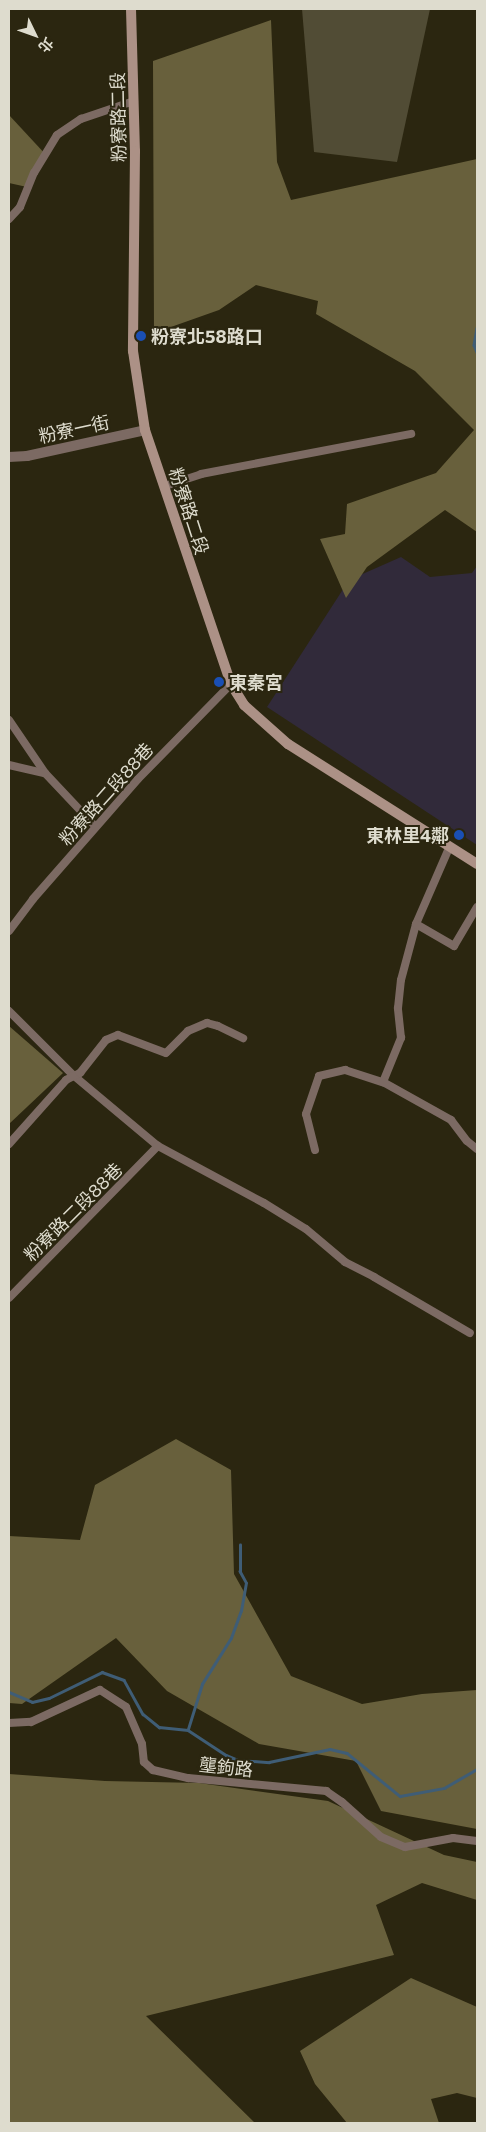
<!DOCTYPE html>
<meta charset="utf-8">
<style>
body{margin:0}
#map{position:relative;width:486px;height:2132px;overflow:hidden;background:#2b2610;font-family:Commissioner,"Noto Sans TC",sans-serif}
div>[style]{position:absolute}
.industrial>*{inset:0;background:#312a3a}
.green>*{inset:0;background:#514c35}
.forest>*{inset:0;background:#68603c}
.stream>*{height:2.5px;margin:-1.25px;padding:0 1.25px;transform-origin:1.25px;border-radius:1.25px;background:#3f5d76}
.minor>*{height:8px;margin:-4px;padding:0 4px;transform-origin:4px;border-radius:4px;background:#7c6a63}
.tertiary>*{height:10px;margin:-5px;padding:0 5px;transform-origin:5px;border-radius:5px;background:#7c6a63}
.secondary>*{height:10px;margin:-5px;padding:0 5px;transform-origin:5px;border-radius:5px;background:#ac9186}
.dots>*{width:14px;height:14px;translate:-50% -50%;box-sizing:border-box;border:2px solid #2b2610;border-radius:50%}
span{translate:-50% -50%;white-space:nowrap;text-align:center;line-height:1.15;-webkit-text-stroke:4px #2b2610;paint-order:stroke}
.street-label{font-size:18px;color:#dedcce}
.poi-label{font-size:18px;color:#dedcce;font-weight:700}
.left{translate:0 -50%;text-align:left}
.right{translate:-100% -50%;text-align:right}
.frame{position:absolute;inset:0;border:10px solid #dedcce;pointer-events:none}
.north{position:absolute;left:10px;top:10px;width:50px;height:50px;-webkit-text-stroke:4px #2b2610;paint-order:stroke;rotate:132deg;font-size:14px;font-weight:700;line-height:20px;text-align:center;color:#dedcce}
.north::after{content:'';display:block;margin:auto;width:18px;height:22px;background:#dedcce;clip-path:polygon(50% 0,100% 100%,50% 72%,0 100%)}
</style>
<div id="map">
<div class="industrial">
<div style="clip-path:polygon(401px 557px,430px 577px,472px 573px,477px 566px,477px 845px,267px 707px,349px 580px)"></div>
</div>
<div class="green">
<div style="clip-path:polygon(302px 9px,430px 9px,397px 162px,314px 152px)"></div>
</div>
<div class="forest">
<div style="clip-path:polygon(271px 20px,277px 162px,291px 200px,477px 159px,477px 532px,445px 510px,367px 567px,346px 598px,320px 539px,345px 534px,347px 504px,436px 473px,474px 430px,415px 371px,316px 314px,318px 301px,256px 285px,219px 310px,154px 333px,153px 61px)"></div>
<div style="clip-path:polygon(9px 115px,47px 156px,27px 187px,9px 183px)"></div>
<div style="clip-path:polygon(9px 1026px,63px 1073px,9px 1124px)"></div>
<div style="clip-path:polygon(176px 1439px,231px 1470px,234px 1574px,291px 1676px,362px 1704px,422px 1694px,477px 1690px,477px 1829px,381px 1811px,356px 1761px,259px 1744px,167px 1691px,116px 1638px,22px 1704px,9px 1703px,9px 1536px,80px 1540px,95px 1485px)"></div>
<div style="clip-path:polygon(9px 1774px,105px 1781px,199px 1783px,328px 1801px,444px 1855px,477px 1862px,477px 1900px,422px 1883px,376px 1905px,394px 1955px,146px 2016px,255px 2123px,9px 2123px)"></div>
<div style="clip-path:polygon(411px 1978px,477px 2007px,477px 2098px,457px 2093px,431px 2099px,439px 2123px,347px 2123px,315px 2084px,300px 2051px)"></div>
</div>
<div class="stream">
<div style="left:477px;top:328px;width:17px;rotate:100deg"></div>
<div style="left:474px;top:345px;width:8px;rotate:67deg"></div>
<div style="left:9px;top:1692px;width:25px;rotate:23deg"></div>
<div style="left:32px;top:1702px;width:17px;rotate:-13deg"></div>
<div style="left:49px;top:1698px;width:59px;rotate:-26.1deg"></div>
<div style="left:102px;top:1672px;width:23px;rotate:20deg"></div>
<div style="left:124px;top:1680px;width:39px;rotate:61deg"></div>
<div style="left:143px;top:1714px;width:21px;rotate:39deg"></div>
<div style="left:159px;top:1727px;width:29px;rotate:6deg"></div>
<div style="left:188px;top:1730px;width:45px;rotate:33.3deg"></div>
<div style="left:226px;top:1755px;width:13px;rotate:23deg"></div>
<div style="left:238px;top:1760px;width:31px;rotate:4deg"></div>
<div style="left:269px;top:1762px;width:62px;rotate:-12deg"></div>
<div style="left:330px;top:1749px;width:17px;rotate:13deg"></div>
<div style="left:347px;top:1753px;width:68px;rotate:39.1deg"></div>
<div style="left:400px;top:1796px;width:45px;rotate:-10.3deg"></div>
<div style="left:444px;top:1788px;width:38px;rotate:-30deg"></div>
<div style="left:188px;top:1729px;width:47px;rotate:-72.7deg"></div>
<div style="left:202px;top:1684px;width:54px;rotate:-57.8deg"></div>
<div style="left:231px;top:1638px;width:29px;rotate:-70deg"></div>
<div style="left:241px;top:1611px;width:28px;rotate:-80deg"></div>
<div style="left:246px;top:1583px;width:13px;rotate:-119deg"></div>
<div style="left:240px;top:1572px;width:27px;rotate:-90deg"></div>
</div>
<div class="minor">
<div style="left:9px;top:219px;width:16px;rotate:-47deg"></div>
<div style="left:20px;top:207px;width:37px;rotate:-68deg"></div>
<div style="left:34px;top:173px;width:44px;rotate:-58.8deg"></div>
<div style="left:57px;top:135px;width:29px;rotate:-34deg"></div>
<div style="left:81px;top:119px;width:56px;rotate:-18.8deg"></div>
<div style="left:165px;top:486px;width:38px;rotate:-18deg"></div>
<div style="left:201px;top:474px;width:214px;rotate:-10.8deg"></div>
<div style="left:9px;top:720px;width:64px;rotate:55.8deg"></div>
<div style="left:45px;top:773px;width:73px;rotate:46.7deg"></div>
<div style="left:9px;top:765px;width:37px;rotate:13deg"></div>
<div style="left:416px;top:924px;width:83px;rotate:-66.5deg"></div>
<div style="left:9px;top:931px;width:40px;rotate:-53deg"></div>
<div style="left:33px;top:899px;width:159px;rotate:-48.8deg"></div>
<div style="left:138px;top:779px;width:133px;rotate:-45.6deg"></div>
<div style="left:9px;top:1011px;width:91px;rotate:45deg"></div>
<div style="left:73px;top:1075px;width:111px;rotate:39.9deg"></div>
<div style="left:158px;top:1146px;width:120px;rotate:28.3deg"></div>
<div style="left:264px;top:1203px;width:49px;rotate:31.8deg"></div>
<div style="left:306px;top:1229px;width:51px;rotate:40.2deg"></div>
<div style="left:345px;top:1262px;width:33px;rotate:27deg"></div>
<div style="left:374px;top:1277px;width:111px;rotate:30.3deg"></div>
<div style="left:383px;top:1082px;width:48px;rotate:-67.8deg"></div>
<div style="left:401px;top:1038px;width:30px;rotate:-96deg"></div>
<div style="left:398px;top:1008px;width:28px;rotate:-84deg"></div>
<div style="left:401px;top:980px;width:58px;rotate:-75deg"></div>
<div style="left:416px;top:924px;width:44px;rotate:30.1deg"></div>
<div style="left:454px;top:946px;width:45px;rotate:-59.5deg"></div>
<div style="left:9px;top:1144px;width:86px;rotate:-48.3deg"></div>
<div style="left:66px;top:1080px;width:16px;rotate:-27deg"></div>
<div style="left:80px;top:1073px;width:42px;rotate:-51.8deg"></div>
<div style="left:106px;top:1040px;width:13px;rotate:-23deg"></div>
<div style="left:118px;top:1035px;width:51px;rotate:20.6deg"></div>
<div style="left:166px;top:1053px;width:31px;rotate:-45deg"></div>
<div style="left:188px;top:1031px;width:21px;rotate:-23deg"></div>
<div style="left:207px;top:1023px;width:11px;rotate:15deg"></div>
<div style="left:218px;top:1026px;width:28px;rotate:26deg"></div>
<div style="left:315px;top:1150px;width:37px;rotate:-104deg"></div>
<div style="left:306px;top:1114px;width:40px;rotate:-71.1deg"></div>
<div style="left:319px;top:1076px;width:27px;rotate:-13deg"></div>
<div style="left:345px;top:1070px;width:40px;rotate:18deg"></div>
<div style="left:383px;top:1082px;width:78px;rotate:29.2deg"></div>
<div style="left:451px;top:1120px;width:26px;rotate:53deg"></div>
<div style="left:467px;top:1141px;width:13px;rotate:39deg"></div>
<div style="left:9px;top:1298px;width:213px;rotate:-45.6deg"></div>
<div style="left:9px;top:1723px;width:22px;rotate:-3deg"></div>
<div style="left:31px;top:1722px;width:76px;rotate:-24.9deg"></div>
<div style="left:100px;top:1690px;width:31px;rotate:33deg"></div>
<div style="left:126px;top:1707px;width:40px;rotate:66.6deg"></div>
<div style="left:142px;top:1744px;width:18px;rotate:84deg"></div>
<div style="left:144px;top:1762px;width:12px;rotate:42deg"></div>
<div style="left:153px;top:1770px;width:36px;rotate:13deg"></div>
<div style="left:188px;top:1778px;width:139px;rotate:5.4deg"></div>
<div style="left:326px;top:1791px;width:19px;rotate:35deg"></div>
<div style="left:342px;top:1802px;width:52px;rotate:41.9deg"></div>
<div style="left:381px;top:1837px;width:26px;rotate:23deg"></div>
<div style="left:405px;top:1847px;width:49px;rotate:-10.6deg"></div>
<div style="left:453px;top:1838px;width:24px;rotate:7deg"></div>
</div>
<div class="tertiary">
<div style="left:9px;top:457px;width:18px;rotate:-3deg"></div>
<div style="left:27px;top:456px;width:121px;rotate:-12.4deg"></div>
</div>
<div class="secondary">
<div style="left:131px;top:9px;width:142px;rotate:88.4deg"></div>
<div style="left:135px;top:151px;width:200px;rotate:90.6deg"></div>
<div style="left:133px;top:351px;width:80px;rotate:81.4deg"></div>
<div style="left:145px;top:430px;width:268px;rotate:71.3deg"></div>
<div style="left:231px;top:684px;width:25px;rotate:58deg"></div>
<div style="left:244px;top:705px;width:59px;rotate:41.6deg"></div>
<div style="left:288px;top:744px;width:224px;rotate:32.4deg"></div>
</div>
<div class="dots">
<div style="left:141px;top:336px;background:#1a4fb4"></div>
<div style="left:219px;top:682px;background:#1a4fb4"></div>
<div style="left:459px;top:835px;background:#1a4fb4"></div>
</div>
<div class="street-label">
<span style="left:118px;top:117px;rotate:-91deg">粉寮路二段</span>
<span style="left:74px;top:429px;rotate:-12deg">粉寮一街</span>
<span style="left:189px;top:511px;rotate:72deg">粉寮路二段</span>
<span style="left:106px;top:794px;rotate:-48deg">粉寮路二段88巷</span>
<span style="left:73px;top:1212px;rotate:-45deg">粉寮路二段88巷</span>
<span style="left:226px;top:1767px;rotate:6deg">壟鉤路</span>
</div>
<div class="poi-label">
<span class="left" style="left:151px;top:336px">粉寮北58路口</span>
<span class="left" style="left:229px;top:682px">東秦宮</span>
<span class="right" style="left:449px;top:835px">東林里4鄰</span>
</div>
<div class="frame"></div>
<div class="north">北</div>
</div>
